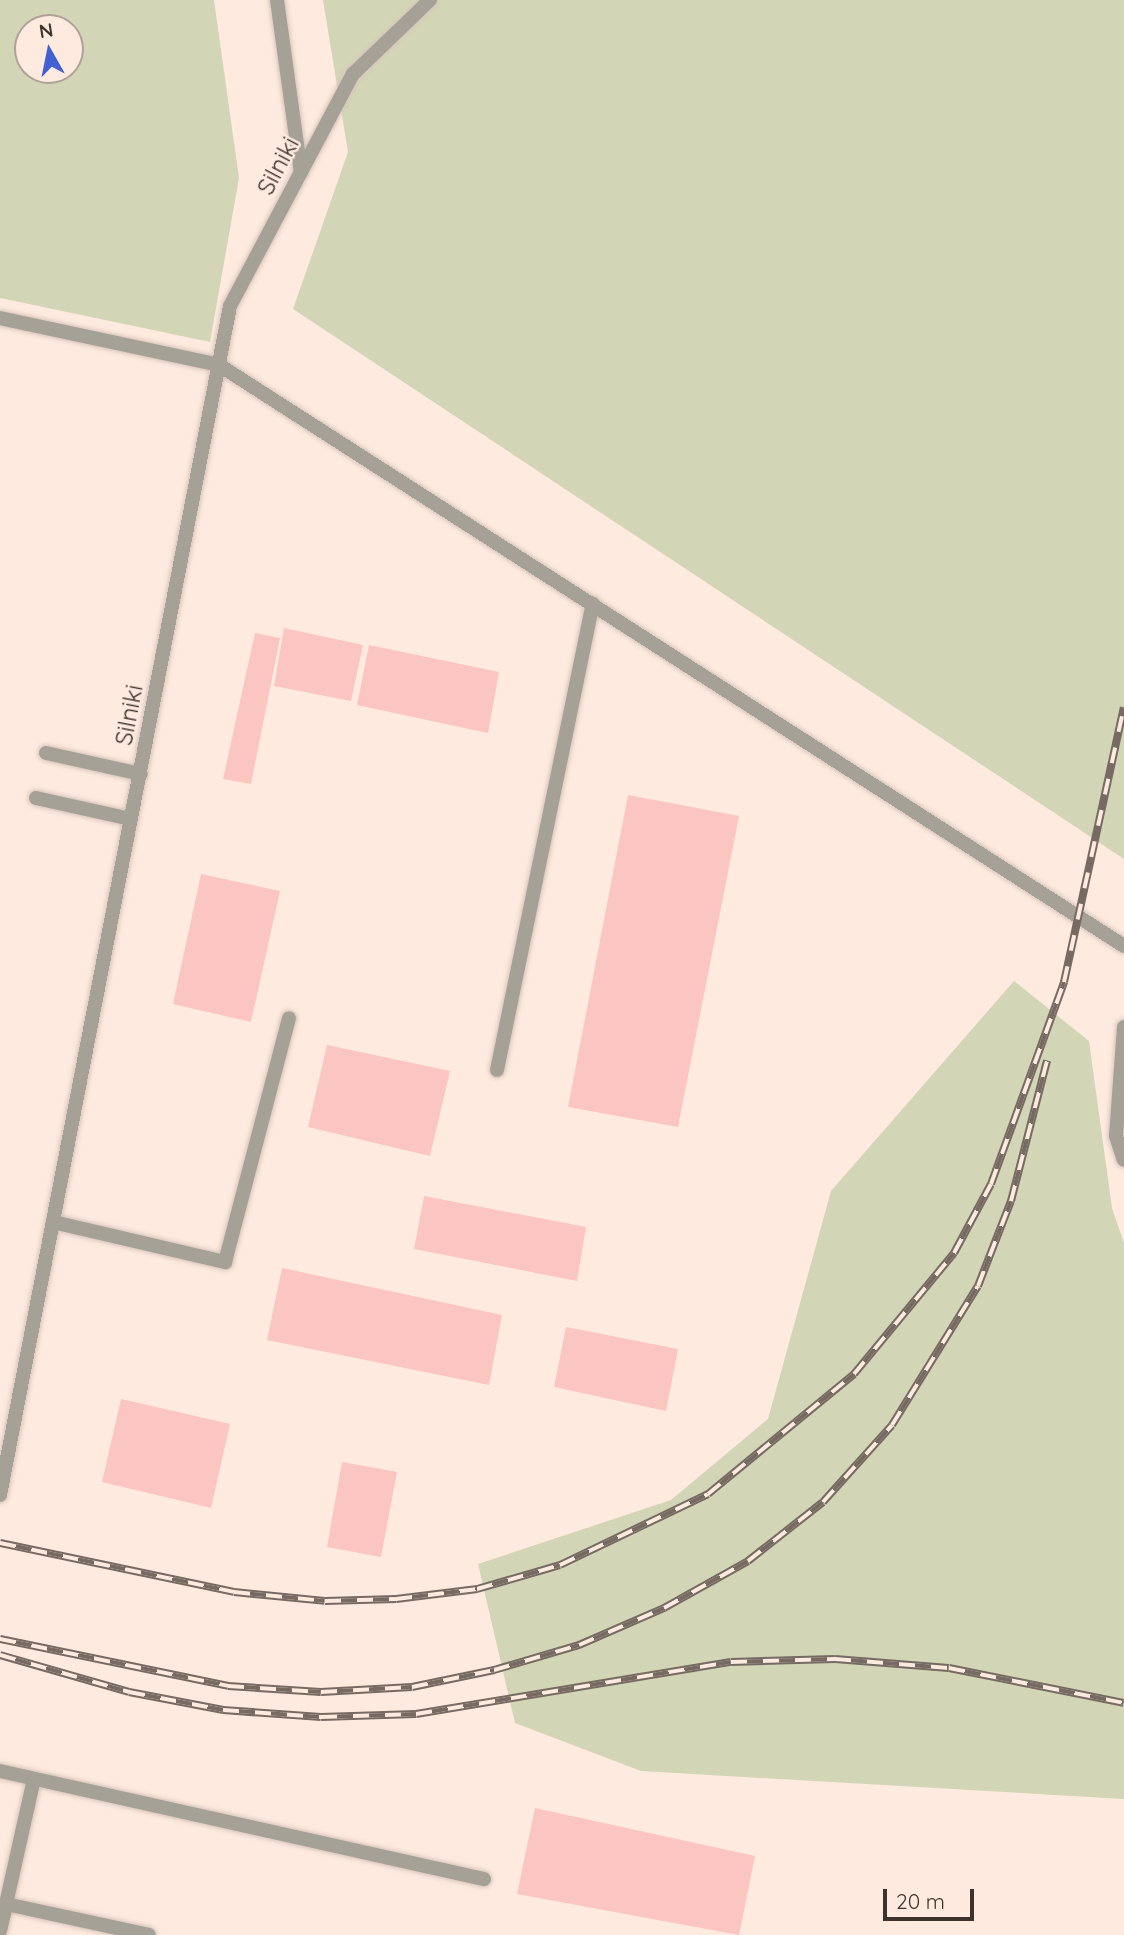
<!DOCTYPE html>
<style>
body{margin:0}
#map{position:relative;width:1124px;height:1935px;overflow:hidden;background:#feeadf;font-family:Quicksand,sans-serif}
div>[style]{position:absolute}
.green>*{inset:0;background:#d3d6b6}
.building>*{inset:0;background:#fbc6c1}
.roads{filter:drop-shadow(0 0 2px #d7c5bb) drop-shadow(0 0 2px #d7c5bb)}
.lane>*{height:14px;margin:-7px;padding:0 7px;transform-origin:7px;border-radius:7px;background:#a6a197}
.rail>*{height:8px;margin-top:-4px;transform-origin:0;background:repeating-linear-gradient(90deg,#feeadf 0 16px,#776a63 0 32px);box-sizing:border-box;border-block:2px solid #776a63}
span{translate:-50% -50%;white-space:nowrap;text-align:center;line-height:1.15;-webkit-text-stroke:5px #feeadf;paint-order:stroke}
.street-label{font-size:24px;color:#3c332d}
.north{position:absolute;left:14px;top:14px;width:70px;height:70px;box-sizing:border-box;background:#feeadf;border:2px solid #b0a198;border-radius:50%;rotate:351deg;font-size:19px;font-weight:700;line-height:28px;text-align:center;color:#3c332d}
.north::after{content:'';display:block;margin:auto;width:24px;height:32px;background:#4260d3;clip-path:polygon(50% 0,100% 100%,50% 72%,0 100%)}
.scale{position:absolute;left:883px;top:1889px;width:91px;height:32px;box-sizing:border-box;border:4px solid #3c332d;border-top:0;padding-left:9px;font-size:21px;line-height:24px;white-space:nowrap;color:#3c332d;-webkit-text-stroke:5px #feeadf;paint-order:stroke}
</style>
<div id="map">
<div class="green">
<div style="clip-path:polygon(evenodd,0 0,214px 0,239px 178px,210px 342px,0 298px,0 0,70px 28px,70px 70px,28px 70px,28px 28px,70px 28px)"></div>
<div style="clip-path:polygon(323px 0,1124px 0,1124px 859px,293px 309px,348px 152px)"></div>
<div style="clip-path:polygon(1014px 981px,1089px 1041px,1112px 1208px,1124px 1243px,1124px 1799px,641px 1771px,515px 1723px,478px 1564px,671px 1500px,768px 1419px,831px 1191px)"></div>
</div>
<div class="building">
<div style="clip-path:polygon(284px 628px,363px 645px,351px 701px,274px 686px)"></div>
<div style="clip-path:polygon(255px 633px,280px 638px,251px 784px,223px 779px)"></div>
<div style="clip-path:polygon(369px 645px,499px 672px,488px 733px,357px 705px)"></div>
<div style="clip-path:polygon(628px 795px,739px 816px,678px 1127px,568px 1107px)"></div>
<div style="clip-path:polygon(201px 874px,280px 891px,251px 1022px,173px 1004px)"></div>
<div style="clip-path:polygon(327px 1045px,450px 1071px,430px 1156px,308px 1127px)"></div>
<div style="clip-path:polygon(424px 1196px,586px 1227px,577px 1281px,414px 1249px)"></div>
<div style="clip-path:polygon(282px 1268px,502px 1315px,489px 1385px,267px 1340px)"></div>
<div style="clip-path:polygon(566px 1327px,678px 1349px,666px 1411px,554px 1387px)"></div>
<div style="clip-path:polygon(121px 1399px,230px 1424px,211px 1508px,102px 1482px)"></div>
<div style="clip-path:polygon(342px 1462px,397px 1472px,381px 1557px,327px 1547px)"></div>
<div style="clip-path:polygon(535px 1808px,755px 1856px,739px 1935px,517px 1894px)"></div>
</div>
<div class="roads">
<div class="lane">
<div style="left:277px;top:0;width:174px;rotate:82.1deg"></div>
<div style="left:0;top:318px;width:224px;rotate:12.1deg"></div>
<div style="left:219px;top:365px;width:1075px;rotate:32.7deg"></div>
<div style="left:46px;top:753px;width:97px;rotate:12.5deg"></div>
<div style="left:36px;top:798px;width:97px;rotate:12.5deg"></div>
<div style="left:1124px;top:1027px;width:109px;rotate:94.2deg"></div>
<div style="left:1116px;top:1136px;width:25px;rotate:72deg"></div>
<div style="left:497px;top:1070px;width:476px;rotate:-78.4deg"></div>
<div style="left:53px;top:1222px;width:177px;rotate:13.1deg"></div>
<div style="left:225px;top:1262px;width:252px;rotate:-75.3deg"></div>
<div style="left:0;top:1495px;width:1211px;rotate:-79.05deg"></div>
<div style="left:230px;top:306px;width:263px;rotate:-62.1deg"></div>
<div style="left:353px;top:74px;width:107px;rotate:-43.9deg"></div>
<div style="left:0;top:1771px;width:496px;rotate:12.6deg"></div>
<div style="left:6px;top:1904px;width:128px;rotate:-77.4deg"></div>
<div style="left:0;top:1931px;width:28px;rotate:-77deg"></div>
<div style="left:6px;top:1904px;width:146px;rotate:12.2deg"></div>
</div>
</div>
<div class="rail">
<div style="left:0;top:1543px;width:239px;rotate:11.8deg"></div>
<div style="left:234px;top:1592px;width:91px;rotate:5.6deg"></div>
<div style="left:325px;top:1601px;width:71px;rotate:-1.6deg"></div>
<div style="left:396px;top:1599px;width:82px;rotate:-7deg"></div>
<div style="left:477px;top:1589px;width:86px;rotate:-16.1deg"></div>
<div style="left:560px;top:1565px;width:164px;rotate:-25.6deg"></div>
<div style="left:708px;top:1494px;width:189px;rotate:-39.4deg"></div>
<div style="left:854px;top:1374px;width:157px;rotate:-50.4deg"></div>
<div style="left:954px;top:1253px;width:78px;rotate:-61.8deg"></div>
<div style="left:991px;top:1184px;width:215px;rotate:-70.1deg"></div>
<div style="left:1064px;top:982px;width:281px;rotate:-77.7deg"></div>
<div style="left:0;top:1639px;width:233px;rotate:11.6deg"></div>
<div style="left:228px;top:1686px;width:93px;rotate:3.7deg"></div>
<div style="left:321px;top:1692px;width:91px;rotate:-3.1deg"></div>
<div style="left:412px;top:1687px;width:84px;rotate:-11.7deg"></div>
<div style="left:494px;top:1670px;width:89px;rotate:-16.4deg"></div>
<div style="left:579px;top:1645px;width:93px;rotate:-23.5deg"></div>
<div style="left:664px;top:1608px;width:96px;rotate:-29.2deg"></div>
<div style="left:748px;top:1561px;width:95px;rotate:-38.2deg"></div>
<div style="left:823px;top:1502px;width:103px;rotate:-48.1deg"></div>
<div style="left:892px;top:1425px;width:163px;rotate:-58.3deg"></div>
<div style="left:978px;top:1286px;width:91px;rotate:-68.8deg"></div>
<div style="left:1011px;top:1201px;width:145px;rotate:-75.6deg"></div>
<div style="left:0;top:1655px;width:134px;rotate:16deg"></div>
<div style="left:129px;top:1692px;width:96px;rotate:10.8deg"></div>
<div style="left:223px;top:1710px;width:98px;rotate:4.1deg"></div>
<div style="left:321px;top:1717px;width:95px;rotate:-1.8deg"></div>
<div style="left:416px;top:1714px;width:319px;rotate:-9.4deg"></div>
<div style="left:731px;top:1662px;width:104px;rotate:-1.7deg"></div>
<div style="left:835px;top:1659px;width:114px;rotate:4.5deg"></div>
<div style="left:949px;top:1668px;width:178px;rotate:11.3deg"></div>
</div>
<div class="street-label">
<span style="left:278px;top:166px;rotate:-62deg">Silniki</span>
<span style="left:129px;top:715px;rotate:-79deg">Silniki</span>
</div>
<div class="north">N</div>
<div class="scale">20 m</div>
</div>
